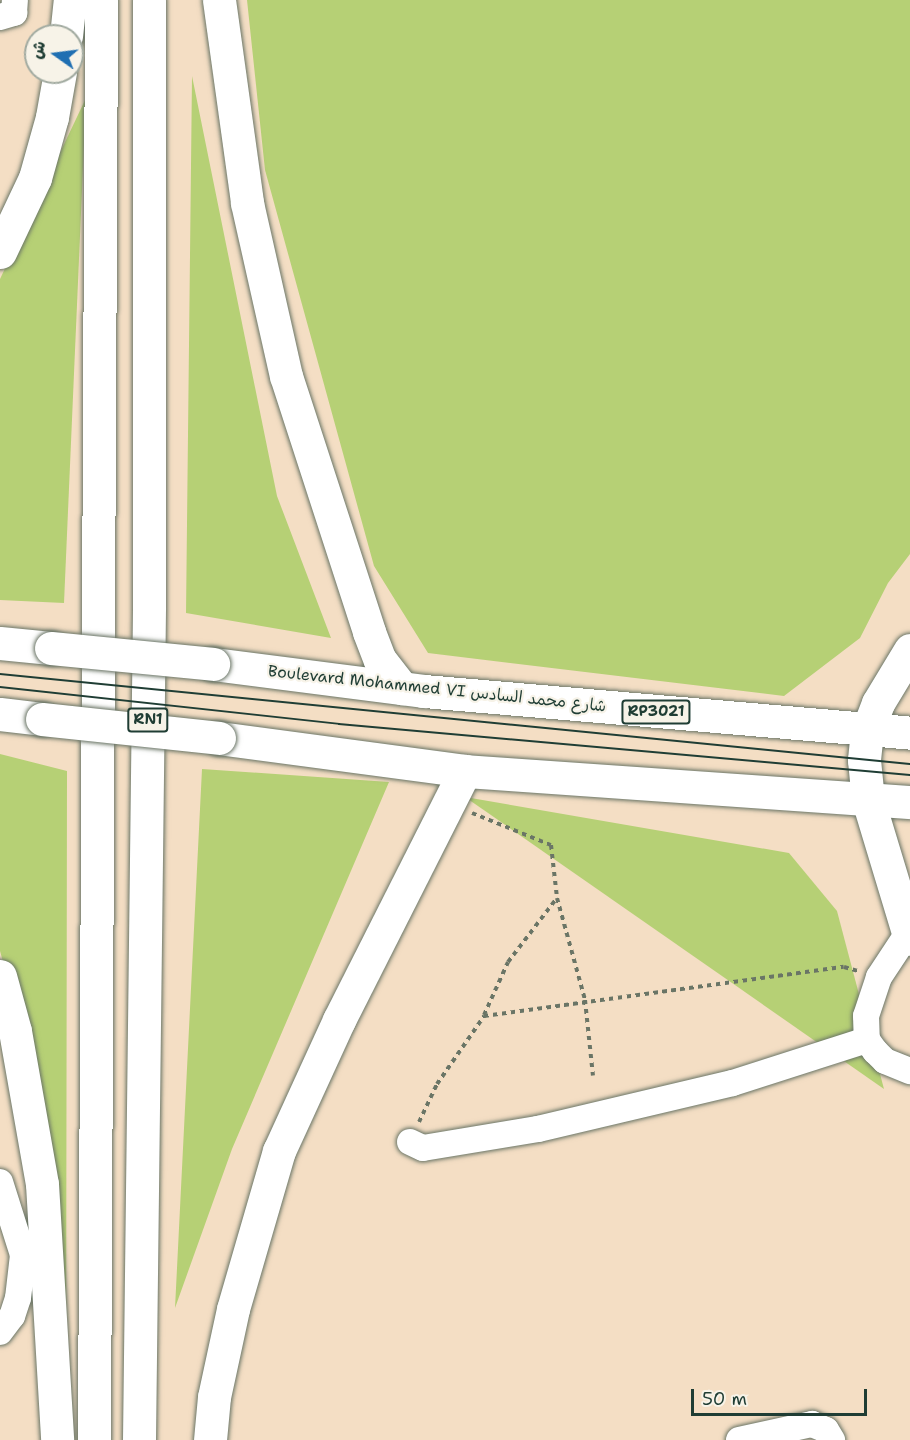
<!DOCTYPE html>
<meta charset="utf-8">
<style>
body{margin:0}
#map{position:relative;width:910px;height:1440px;overflow:hidden;background:#f4dec4;font-family:"Shantell Sans","Playpen Sans Arabic",sans-serif}
div>[style]{position:absolute}
.green>*{inset:0;background:#b6d075}
.path>*{height:4px;margin-top:-2px;transform-origin:0;background:repeating-linear-gradient(90deg,#6a7566 0 4.5px,transparent 0 9px)}
.roads{filter:drop-shadow(0 0 2px #6a7566) drop-shadow(0 0 2px #6a7566)}
.minor>*{height:26px;margin:-13px;padding:0 13px;transform-origin:13px;border-radius:13px;background:#fff}
.secondary>*{height:33px;margin:-16.5px;padding:0 16.5px;transform-origin:16.5px;border-radius:16.5px;background:#fff}
.primary>*{height:33px;margin:-16.5px;padding:0 16.5px;transform-origin:16.5px;border-radius:16.5px;background:#fff}
.trunk>*{height:33px;margin:-16.5px;padding:0 16.5px;transform-origin:16.5px;border-radius:16.5px;background:#fff}
.tram>*{height:1.5px;margin:-0.75px;padding:0 0.75px;transform-origin:0.75px;border-radius:0.75px;background:#1f3d34}
.bridges{filter:drop-shadow(0 0 2px #6a7566) drop-shadow(0 0 2px #6a7566)}
.primary-bridge>*{height:33px;margin:-16.5px;padding:0 16.5px;transform-origin:16.5px;border-radius:16.5px;background:#fff}
span{translate:-50% -50%;white-space:nowrap;text-align:center;line-height:1.15;-webkit-text-stroke:4.5px #f7f3e8;paint-order:stroke}
.shield-label span{padding:2px 4px;background:#f7f3e8;border:2px solid;border-radius:4px;-webkit-text-stroke-width:0}
.shield-label{font-size:15px;color:#1f3d34;font-weight:700}
.street-label{font-size:16px;color:#1f3d34}
.north{position:absolute;left:24px;top:24px;width:60px;height:60px;box-sizing:border-box;background:#f7f3e8;border:2px solid #a1aaa0;border-radius:50%;rotate:284deg;font-size:16px;font-weight:700;line-height:24px;text-align:center;color:#1f3d34}
.north::after{content:'';display:block;margin:auto;width:21px;height:27px;background:#1f6fb2;clip-path:polygon(50% 0,100% 100%,50% 72%,0 100%)}
.scale{position:absolute;left:691px;top:1389px;width:176px;height:27px;box-sizing:border-box;border:3px solid #1f3d34;border-top:0;padding-left:8px;font-size:18px;line-height:21px;white-space:nowrap;color:#1f3d34;-webkit-text-stroke:4px #f7f3e8;paint-order:stroke}
</style>
<div id="map">
<div class="green">
<div style="clip-path:polygon(247px 0,910px 0,910px 554px,888px 583px,860px 638px,784px 696px,428px 653px,374px 566px,265px 170px)"></div>
<div style="clip-path:polygon(192px 76px,277px 496px,331px 638px,186px 613px)"></div>
<div style="clip-path:polygon(86px 98px,64px 603px,0 600px,0 279px)"></div>
<div style="clip-path:polygon(0 754px,67px 771px,66px 1413px,17px 1012px,0 951px)"></div>
<div style="clip-path:polygon(202px 769px,389px 782px,232px 1149px,175px 1308px)"></div>
<div style="clip-path:polygon(465px 797px,789px 853px,837px 911px,884px 1089px)"></div>
</div>
<div class="path">
<div style="left:472px;top:813px;width:85px;rotate:22.1deg"></div>
<div style="left:551px;top:845px;width:53px;rotate:83.5deg"></div>
<div style="left:557px;top:898px;width:106px;rotate:74.6deg"></div>
<div style="left:585px;top:1000px;width:76px;rotate:84deg"></div>
<div style="left:484px;top:1015px;width:58px;rotate:-65.6deg"></div>
<div style="left:508px;top:962px;width:81px;rotate:-52.6deg"></div>
<div style="left:419px;top:1122px;width:42px;rotate:-64.7deg"></div>
<div style="left:437px;top:1084px;width:83px;rotate:-55.3deg"></div>
<div style="left:484px;top:1016px;width:363px;rotate:-7.8deg"></div>
<div style="left:844px;top:967px;width:15px;rotate:16deg"></div>
</div>
<div class="roads">
<div class="minor">
<div style="left:0;top:17px;width:15px;rotate:-16deg"></div>
<div style="left:14px;top:13px;width:13px;rotate:-86deg"></div>
<div style="left:908px;top:933px;width:53px;rotate:123.4deg"></div>
<div style="left:879px;top:977px;width:41px;rotate:108.4deg"></div>
<div style="left:866px;top:1016px;width:24px;rotate:88deg"></div>
<div style="left:867px;top:1040px;width:14px;rotate:54deg"></div>
<div style="left:875px;top:1051px;width:14px;rotate:45deg"></div>
<div style="left:885px;top:1061px;width:27px;rotate:22deg"></div>
<div style="left:410px;top:1142px;width:14px;rotate:25deg"></div>
<div style="left:423px;top:1148px;width:117px;rotate:-9.4deg"></div>
<div style="left:538px;top:1129px;width:200px;rotate:-13.3deg"></div>
<div style="left:733px;top:1083px;width:141px;rotate:-17.8deg"></div>
<div style="left:0;top:1182px;width:77px;rotate:72.5deg"></div>
<div style="left:23px;top:1255px;width:43px;rotate:96.6deg"></div>
<div style="left:18px;top:1298px;width:19px;rotate:108deg"></div>
<div style="left:12px;top:1316px;width:20px;rotate:127deg"></div>
<div style="left:739px;top:1440px;width:75px;rotate:-12.4deg"></div>
<div style="left:812px;top:1424px;width:15px;rotate:23deg"></div>
<div style="left:826px;top:1430px;width:12px;rotate:59deg"></div>
</div>
<div class="secondary">
<div style="left:910px;top:650px;width:62px;rotate:121.1deg"></div>
<div style="left:878px;top:703px;width:30px;rotate:111deg"></div>
<div style="left:867px;top:731px;width:29px;rotate:96deg"></div>
<div style="left:864px;top:760px;width:40px;rotate:84.3deg"></div>
<div style="left:868px;top:800px;width:145px;rotate:73.2deg"></div>
</div>
<div class="primary">
<div style="left:0;top:643px;width:51px;rotate:5.6deg"></div>
<div style="left:213px;top:664px;width:213px;rotate:7.3deg"></div>
<div style="left:424px;top:691px;width:488px;rotate:4.9deg"></div>
<div style="left:0;top:714px;width:42px;rotate:6.8deg"></div>
<div style="left:219px;top:738px;width:248px;rotate:7.6deg"></div>
<div style="left:465px;top:771px;width:446px;rotate:4deg"></div>
</div>
<div class="trunk">
<div style="left:219px;top:0;width:205px;rotate:82.1deg"></div>
<div style="left:247px;top:203px;width:177px;rotate:77.3deg"></div>
<div style="left:286px;top:376px;width:269px;rotate:72deg"></div>
<div style="left:369px;top:632px;width:30px;rotate:69deg"></div>
<div style="left:380px;top:660px;width:36px;rotate:52deg"></div>
<div style="left:66px;top:36px;width:36px;rotate:-84deg"></div>
<div style="left:0;top:252px;width:82px;rotate:-64.7deg"></div>
<div style="left:35px;top:178px;width:63px;rotate:-74.4deg"></div>
<div style="left:52px;top:117px;width:46px;rotate:-79.9deg"></div>
<div style="left:0;top:976px;width:57px;rotate:74.7deg"></div>
<div style="left:15px;top:1031px;width:155px;rotate:80deg"></div>
<div style="left:42px;top:1184px;width:256px;rotate:86.6deg"></div>
<div style="left:94px;top:1440px;width:1440px;rotate:-89.72deg"></div>
<div style="left:139px;top:1440px;width:833px;rotate:-89.31deg"></div>
<div style="left:149px;top:607px;width:607px;rotate:-90deg"></div>
<div style="left:210px;top:1440px;width:43px;rotate:-84.7deg"></div>
<div style="left:214px;top:1397px;width:90px;rotate:-77.8deg"></div>
<div style="left:233px;top:1309px;width:165px;rotate:-73.8deg"></div>
<div style="left:279px;top:1151px;width:144px;rotate:-65.4deg"></div>
<div style="left:339px;top:1020px;width:279px;rotate:-63.2deg"></div>
</div>
</div>
<div class="tram">
<div style="left:0;top:674px;width:914px;rotate:5.65deg"></div>
<div style="left:0;top:687px;width:341px;rotate:6.2deg"></div>
<div style="left:339px;top:724px;width:573px;rotate:5.1deg"></div>
</div>
<div class="bridges">
<div class="primary-bridge">
<div style="left:51px;top:648px;width:163px;rotate:5.6deg"></div>
<div style="left:42px;top:719px;width:178px;rotate:6.1deg"></div>
</div>
</div>
<div class="shield-label">
<span style="left:656px;top:712px">RP3021</span>
<span style="left:148px;top:720px">RN1</span>
</div>
<div class="street-label">
<span style="left:437px;top:689px;rotate:6deg">Boulevard Mohammed VI شارع محمد السادس</span>
</div>
<div class="north">ش</div>
<div class="scale">50 m</div>
</div>
